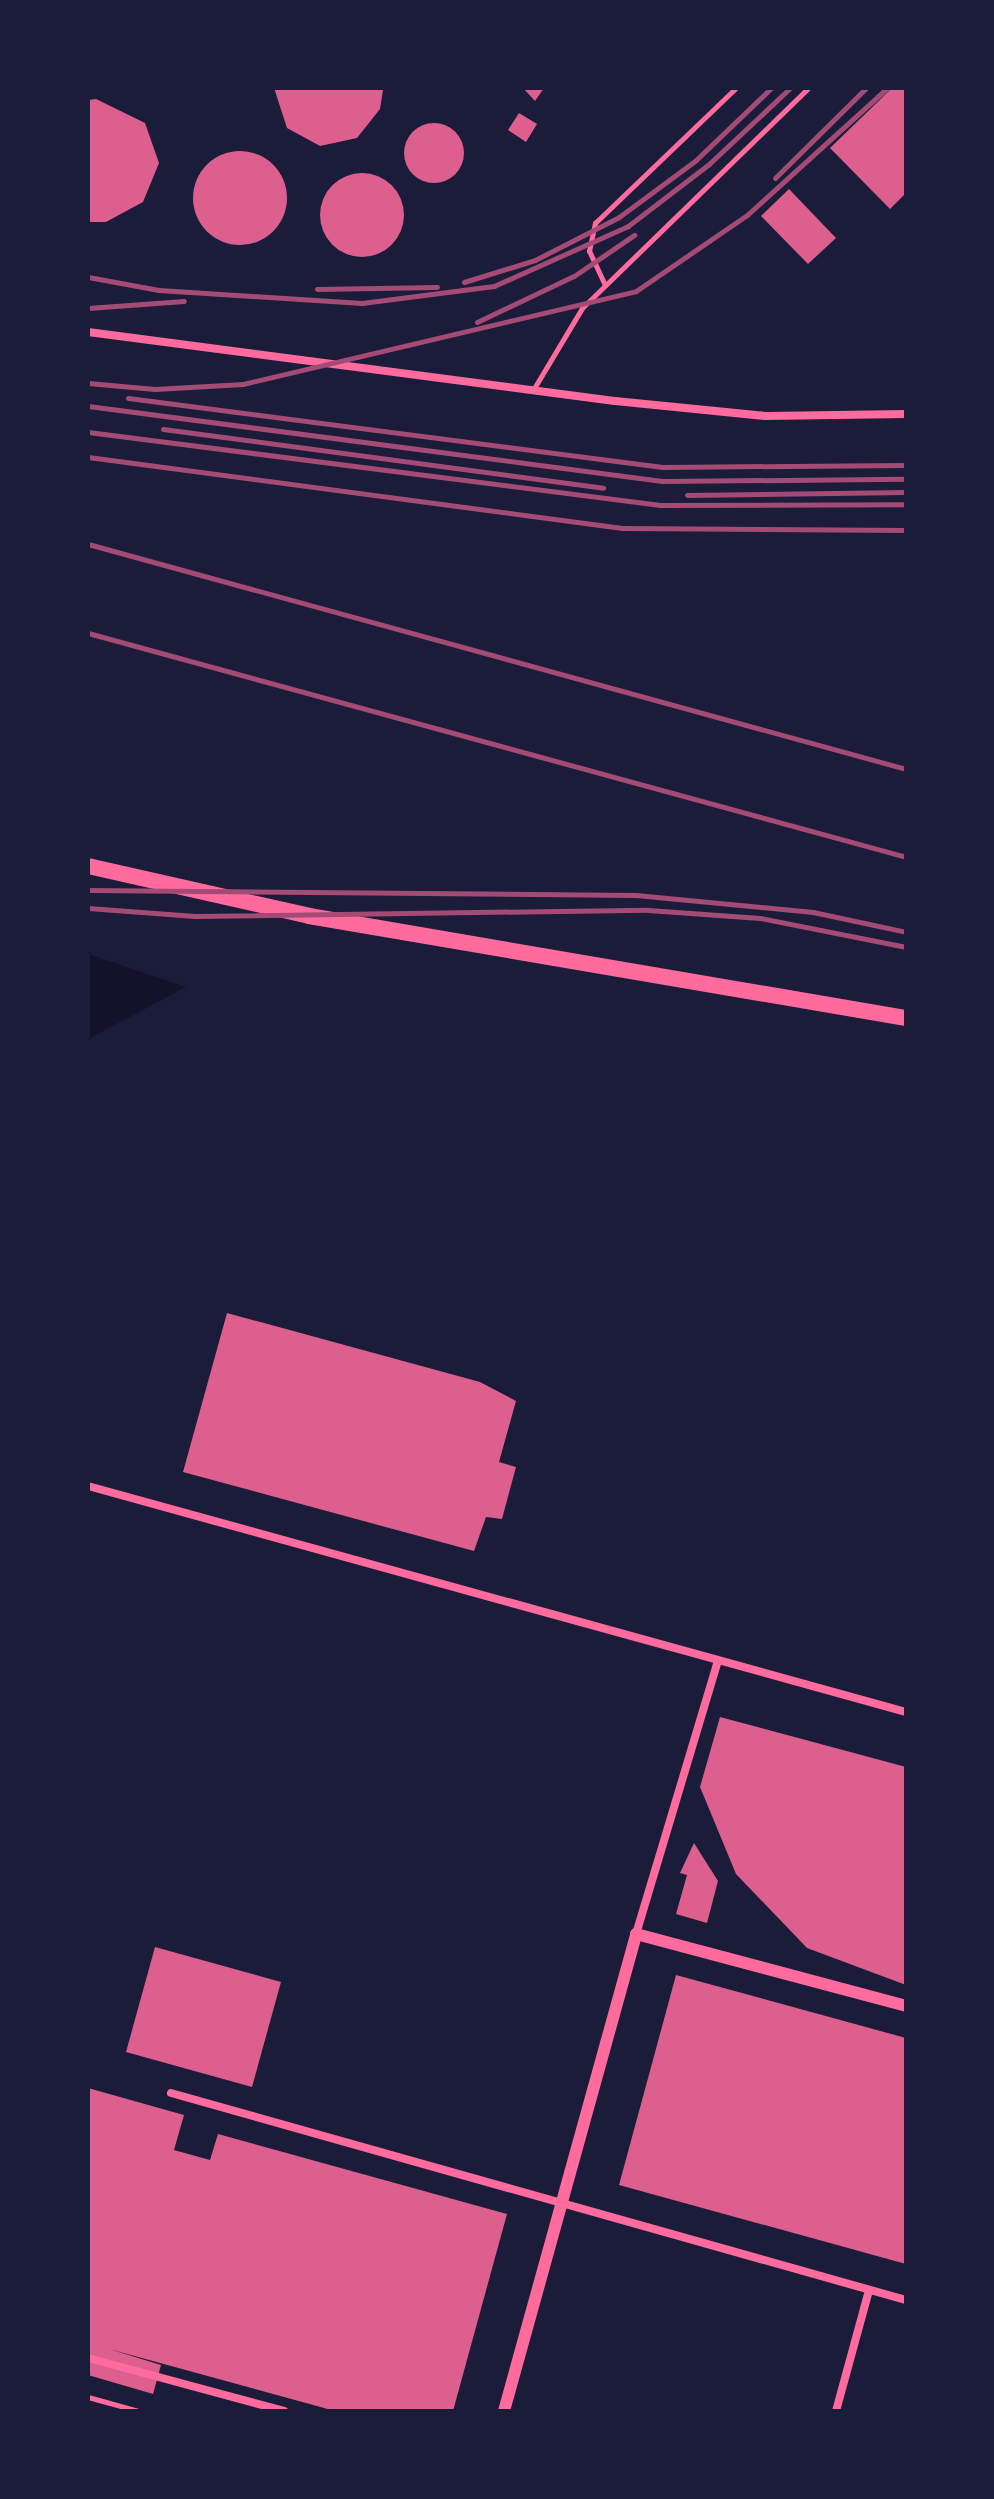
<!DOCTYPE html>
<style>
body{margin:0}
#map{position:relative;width:994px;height:2499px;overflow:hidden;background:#1b1b3a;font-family:"Alegreya Sans",sans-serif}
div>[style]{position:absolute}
.water>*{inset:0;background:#12122b}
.building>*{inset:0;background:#dd5f8e}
.round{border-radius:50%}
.service>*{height:5px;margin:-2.5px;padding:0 2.5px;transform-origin:2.5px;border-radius:2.5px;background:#ff6b9d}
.minor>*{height:8px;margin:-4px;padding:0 4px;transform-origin:4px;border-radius:4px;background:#ff6b9d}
.tertiary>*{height:12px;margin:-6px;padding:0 6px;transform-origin:6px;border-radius:6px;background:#ff6b9d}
.primary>*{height:16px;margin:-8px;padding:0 8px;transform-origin:8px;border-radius:8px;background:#ff6b9d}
.rail>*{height:5px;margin:-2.5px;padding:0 2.5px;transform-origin:2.5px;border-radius:2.5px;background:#a44b75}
span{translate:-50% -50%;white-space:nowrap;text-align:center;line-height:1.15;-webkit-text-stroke:6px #1b1b3a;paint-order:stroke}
.frame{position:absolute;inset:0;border:90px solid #1b1b3a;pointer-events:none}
</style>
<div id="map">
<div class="water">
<div style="clip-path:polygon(88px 954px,186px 987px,88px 1039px)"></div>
</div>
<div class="building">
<div style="clip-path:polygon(274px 88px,383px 88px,383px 90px,380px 109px,357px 138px,320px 146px,287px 128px)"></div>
<div style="clip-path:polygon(523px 88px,544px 88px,535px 101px)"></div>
<div style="clip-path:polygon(892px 88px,906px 88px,906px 193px,890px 209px,830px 148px)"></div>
<div style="clip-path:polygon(96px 99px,145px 123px,159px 163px,143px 202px,106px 222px,88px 222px,88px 100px)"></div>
<div style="clip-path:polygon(519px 113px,537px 124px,526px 142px,508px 130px)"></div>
<div class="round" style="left:404px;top:123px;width:60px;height:60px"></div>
<div class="round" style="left:193px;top:151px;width:94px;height:94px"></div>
<div class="round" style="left:320px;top:173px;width:84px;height:84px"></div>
<div style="clip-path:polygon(789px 189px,836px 238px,808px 264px,761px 216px)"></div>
<div style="clip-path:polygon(227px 1313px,480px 1382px,516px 1401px,499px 1462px,516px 1467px,502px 1519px,486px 1517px,474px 1551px,183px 1472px)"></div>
<div style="clip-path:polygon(720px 1717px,906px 1767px,906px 1985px,807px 1948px,736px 1874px,700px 1787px)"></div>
<div style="clip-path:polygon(694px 1843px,718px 1881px,707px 1923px,676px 1914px,687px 1875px,680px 1873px)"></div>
<div style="clip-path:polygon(155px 1947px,281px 1982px,252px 2087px,126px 2052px)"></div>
<div style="clip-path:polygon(676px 1975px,906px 2038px,906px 2264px,619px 2185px)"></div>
<div style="clip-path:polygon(88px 2088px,184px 2115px,174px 2150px,210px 2160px,218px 2134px,507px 2214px,453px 2411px,335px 2411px,109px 2349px,161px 2365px,153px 2394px,88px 2375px)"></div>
</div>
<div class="service">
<div style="left:605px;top:285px;width:38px;rotate:-115deg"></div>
<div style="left:589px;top:251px;width:29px;rotate:-78deg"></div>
<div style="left:595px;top:223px;width:195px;rotate:-43.8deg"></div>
<div style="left:533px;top:390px;width:96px;rotate:-59.1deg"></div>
<div style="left:582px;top:308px;width:315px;rotate:-44.2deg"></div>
<div style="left:88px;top:2397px;width:53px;rotate:15.4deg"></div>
</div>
<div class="minor">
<div style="left:88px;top:332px;width:531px;rotate:7.46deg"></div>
<div style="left:615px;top:401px;width:151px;rotate:5.7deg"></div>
<div style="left:765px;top:416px;width:141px;rotate:-0.8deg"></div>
<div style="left:88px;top:1486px;width:849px;rotate:15.44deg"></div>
<div style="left:636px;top:1934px;width:282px;rotate:-73.3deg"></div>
<div style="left:171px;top:2093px;width:764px;rotate:15.73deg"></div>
<div style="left:88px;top:2358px;width:203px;rotate:15.1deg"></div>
<div style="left:836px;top:2411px;width:125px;rotate:-74.7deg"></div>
</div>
<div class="tertiary">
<div style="left:504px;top:2411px;width:495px;rotate:-74.5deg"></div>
<div style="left:636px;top:1934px;width:279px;rotate:14.9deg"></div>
</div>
<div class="primary">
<div style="left:88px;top:866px;width:227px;rotate:12.7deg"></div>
<div style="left:309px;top:916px;width:606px;rotate:9.7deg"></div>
</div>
<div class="rail">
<div style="left:775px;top:178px;width:128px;rotate:-44.7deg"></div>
<div style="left:88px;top:277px;width:72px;rotate:10.4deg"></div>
<div style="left:159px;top:290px;width:203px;rotate:3.7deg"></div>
<div style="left:362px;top:303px;width:133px;rotate:-7.3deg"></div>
<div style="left:494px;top:286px;width:147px;rotate:-24.1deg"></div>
<div style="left:628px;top:226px;width:102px;rotate:-37.4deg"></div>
<div style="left:709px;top:164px;width:111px;rotate:-43.2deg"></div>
<div style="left:464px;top:282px;width:74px;rotate:-17.2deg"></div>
<div style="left:535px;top:260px;width:94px;rotate:-27.1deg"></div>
<div style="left:619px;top:217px;width:96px;rotate:-36.5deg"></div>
<div style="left:696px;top:160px;width:104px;rotate:-43.8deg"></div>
<div style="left:317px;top:289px;width:120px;rotate:-1deg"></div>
<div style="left:88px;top:308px;width:96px;rotate:-4.2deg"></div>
<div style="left:477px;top:322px;width:107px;rotate:-25.4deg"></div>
<div style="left:574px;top:276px;width:73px;rotate:-34.3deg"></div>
<div style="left:88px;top:383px;width:67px;rotate:5.1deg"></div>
<div style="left:155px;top:389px;width:88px;rotate:-3.3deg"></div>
<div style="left:243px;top:384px;width:404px;rotate:-13.3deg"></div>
<div style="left:636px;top:291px;width:135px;rotate:-34.4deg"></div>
<div style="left:747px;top:215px;width:189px;rotate:-42.2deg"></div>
<div style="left:128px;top:398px;width:539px;rotate:7.35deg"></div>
<div style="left:663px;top:467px;width:243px;rotate:-0.5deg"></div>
<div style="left:88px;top:406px;width:579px;rotate:7.44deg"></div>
<div style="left:662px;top:481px;width:244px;rotate:-0.5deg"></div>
<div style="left:163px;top:429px;width:444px;rotate:7.6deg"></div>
<div style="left:88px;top:432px;width:577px;rotate:7.27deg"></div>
<div style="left:660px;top:505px;width:246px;rotate:-0.2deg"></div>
<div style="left:88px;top:457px;width:539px;rotate:7.57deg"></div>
<div style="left:622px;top:528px;width:284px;rotate:0.4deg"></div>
<div style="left:687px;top:495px;width:219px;rotate:-0.8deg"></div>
<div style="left:88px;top:544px;width:848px;rotate:15.38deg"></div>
<div style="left:88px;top:633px;width:848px;rotate:15.31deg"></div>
<div style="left:88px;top:890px;width:548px;rotate:0.52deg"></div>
<div style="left:636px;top:895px;width:178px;rotate:5.5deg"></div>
<div style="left:813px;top:912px;width:95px;rotate:12.1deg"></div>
<div style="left:88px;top:908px;width:107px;rotate:4.3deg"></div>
<div style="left:195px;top:916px;width:453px;rotate:-0.8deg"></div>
<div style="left:648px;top:910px;width:112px;rotate:4.1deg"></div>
<div style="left:760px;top:918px;width:149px;rotate:11.2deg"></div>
</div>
<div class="frame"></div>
</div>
